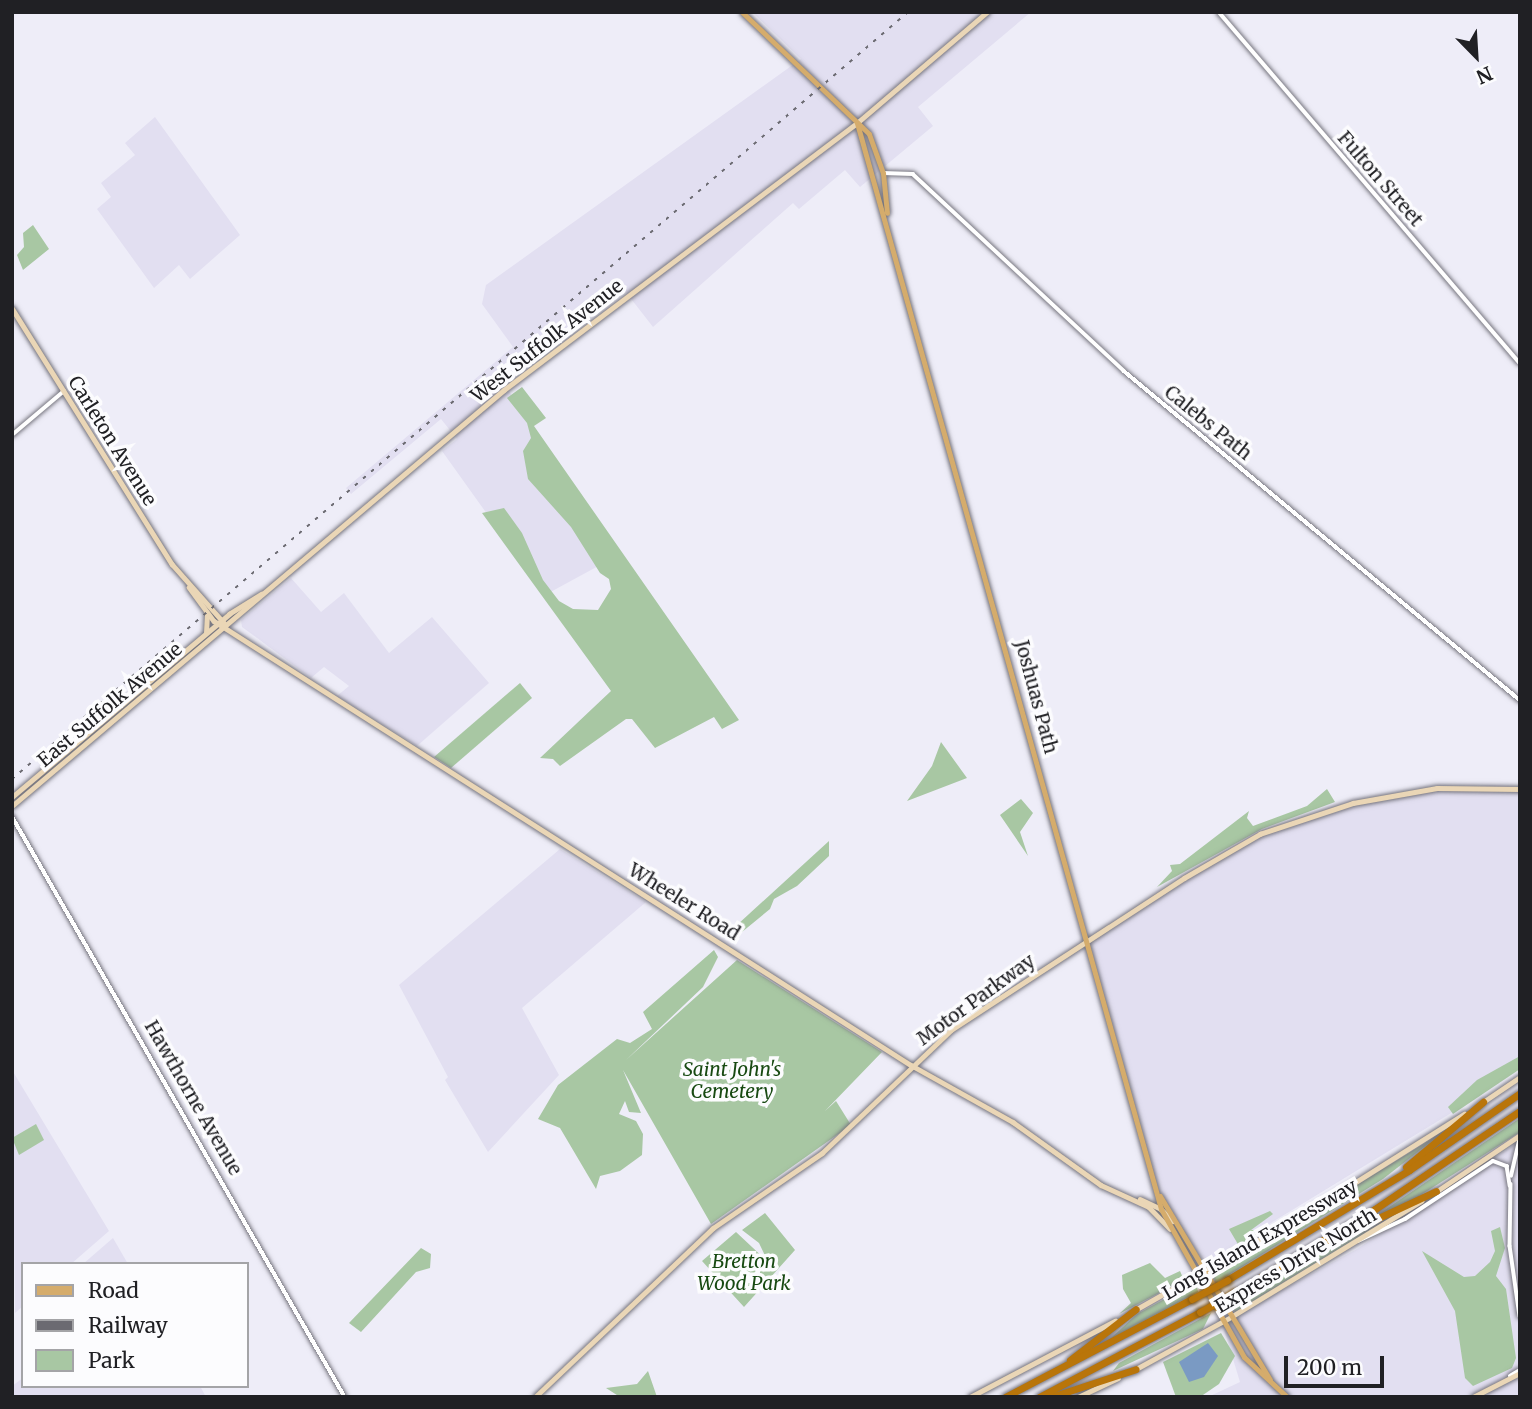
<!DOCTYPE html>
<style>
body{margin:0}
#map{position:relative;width:1532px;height:1409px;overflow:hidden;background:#eeedf8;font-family:Merriweather,serif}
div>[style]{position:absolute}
.built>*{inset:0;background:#e2dff1}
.green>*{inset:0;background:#a8c7a3}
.water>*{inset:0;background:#7a9ac3}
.roads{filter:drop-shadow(0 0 2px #76757e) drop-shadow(0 0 2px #76757e)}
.tertiary>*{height:3.5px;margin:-1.75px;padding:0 1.75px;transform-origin:1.75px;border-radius:1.75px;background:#fff}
.secondary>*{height:4.5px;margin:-2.25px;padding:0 2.25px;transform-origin:2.25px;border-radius:2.25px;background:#ead6b6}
.primary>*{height:5px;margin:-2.5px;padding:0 2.5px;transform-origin:2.5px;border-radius:2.5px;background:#d5ac6c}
.motorway>*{height:7px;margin:-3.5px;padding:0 3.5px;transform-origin:3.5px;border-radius:3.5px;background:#b9750a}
.rail>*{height:2px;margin-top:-1px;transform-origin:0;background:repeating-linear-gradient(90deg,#6b6a71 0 3.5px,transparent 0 10.5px)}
.bridges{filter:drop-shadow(0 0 2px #835713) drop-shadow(0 0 2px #835713)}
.motorway-bridge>*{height:7px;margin:-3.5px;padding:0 3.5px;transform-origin:3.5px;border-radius:3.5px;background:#b9750a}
span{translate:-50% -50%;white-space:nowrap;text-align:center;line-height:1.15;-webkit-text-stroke:7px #fcfcfe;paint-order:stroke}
.street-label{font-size:19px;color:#202024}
.park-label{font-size:19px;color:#184a12;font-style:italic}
.frame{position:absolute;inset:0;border:14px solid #202024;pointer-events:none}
.legend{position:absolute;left:21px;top:1262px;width:228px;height:126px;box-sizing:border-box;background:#fcfcfe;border:2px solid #a4a4a7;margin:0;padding:9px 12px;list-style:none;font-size:21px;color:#202024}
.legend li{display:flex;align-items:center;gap:14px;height:35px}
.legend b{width:35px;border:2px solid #a4a4a7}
.north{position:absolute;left:1441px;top:21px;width:70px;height:70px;-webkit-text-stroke:5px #fcfcfe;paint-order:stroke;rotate:156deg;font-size:19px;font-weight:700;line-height:28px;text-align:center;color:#202024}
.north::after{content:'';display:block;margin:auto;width:24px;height:32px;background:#202024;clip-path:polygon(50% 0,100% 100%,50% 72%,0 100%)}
.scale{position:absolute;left:1284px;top:1356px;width:100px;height:32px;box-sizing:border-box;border:4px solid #202024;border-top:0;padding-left:9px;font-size:21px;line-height:24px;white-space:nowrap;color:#202024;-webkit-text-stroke:5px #fcfcfe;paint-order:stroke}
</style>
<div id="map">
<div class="built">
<div style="clip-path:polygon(752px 12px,1031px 12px,918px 107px,933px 126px,860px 187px,845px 170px,799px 209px,793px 203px,653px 327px,625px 291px,504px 384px,544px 441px,602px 564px,545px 595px,442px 451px,457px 439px,441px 419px,351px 494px,346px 488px,513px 347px,482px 304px,486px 285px,801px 59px)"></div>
<div style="clip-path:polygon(155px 117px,240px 235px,190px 279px,179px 265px,154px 288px,97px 209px,111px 197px,101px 183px,135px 155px,125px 143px)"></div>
<div style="clip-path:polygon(291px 578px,321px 612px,344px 593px,389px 653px,432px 617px,489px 683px,417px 746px,337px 696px,349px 686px,324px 667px,311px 678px,242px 627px,241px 620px)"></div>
<div style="clip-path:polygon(1490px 785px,1520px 787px,1520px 1066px,1448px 1115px,1205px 1263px,1163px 1201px,1155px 1180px,1087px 939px,1243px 842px,1389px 794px)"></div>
<div style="clip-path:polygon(560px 849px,646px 902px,522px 1008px,559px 1075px,488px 1152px,445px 1080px,448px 1077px,399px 985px)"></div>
<div style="clip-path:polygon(12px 1070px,109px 1231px,71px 1264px,23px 1264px,23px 1306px,15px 1313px)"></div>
<div style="clip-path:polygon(1520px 1141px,1520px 1397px,1208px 1397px,1240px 1382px,1222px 1323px,1357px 1249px)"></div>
<div style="clip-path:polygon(113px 1238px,128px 1264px,83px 1264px)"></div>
<div style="clip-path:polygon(23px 1378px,23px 1386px,200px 1386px,206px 1397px,12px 1397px,12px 1386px)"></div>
</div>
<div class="green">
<div style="clip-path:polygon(33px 225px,49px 249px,23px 270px,17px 255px,24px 247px,23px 233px)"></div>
<div style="clip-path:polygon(522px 387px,546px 418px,534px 426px,739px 720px,722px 729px,714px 717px,655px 748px,632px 719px,626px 719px,560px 766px,553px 759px,540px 758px,611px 691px,482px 513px,504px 508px,522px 533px,543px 580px,559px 601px,573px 609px,598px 610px,611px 589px,609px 579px,600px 573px,571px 527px,528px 479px,523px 451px,531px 438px,527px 423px,507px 398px)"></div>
<div style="clip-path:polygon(520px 683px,532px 698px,451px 768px,434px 757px)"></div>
<div style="clip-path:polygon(941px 742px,967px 778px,907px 801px,932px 766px)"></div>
<div style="clip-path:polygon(1327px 789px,1335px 802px,1262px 829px,1157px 887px,1172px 871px,1170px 865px,1180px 864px,1249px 811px,1247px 818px,1253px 826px,1307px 806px)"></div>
<div style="clip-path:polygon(1021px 799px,1033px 813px,1020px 832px,1028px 856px,1000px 815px)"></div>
<div style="clip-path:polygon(829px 841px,829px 856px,797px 886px,774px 899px,770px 909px,742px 932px,738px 931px,737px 925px)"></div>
<div style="clip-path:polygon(714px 950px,718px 957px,703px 987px,626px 1060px,737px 960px,882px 1052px,825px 1111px,836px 1101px,851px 1125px,711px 1224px,623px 1070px,641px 1113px,629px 1112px,625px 1101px,619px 1114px,636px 1121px,643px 1134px,642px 1155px,620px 1171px,600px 1176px,596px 1189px,560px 1128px,538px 1119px,558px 1085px,617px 1039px,630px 1043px,652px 1029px,643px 1012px)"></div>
<div style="clip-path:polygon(1520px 1056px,1520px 1069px,1453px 1114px,1448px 1107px,1477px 1080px)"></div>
<div style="clip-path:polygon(1520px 1118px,1520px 1132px,1413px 1200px,1373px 1218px)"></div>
<div style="clip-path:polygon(36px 1124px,44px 1140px,19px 1155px,12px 1138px)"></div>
<div style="clip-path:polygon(1443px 1132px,1383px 1179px,1216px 1283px,1212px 1274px)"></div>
<div style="clip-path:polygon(1270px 1211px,1273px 1214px,1251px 1230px,1268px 1230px,1239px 1246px,1229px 1229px)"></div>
<div style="clip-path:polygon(1401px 1211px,1235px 1312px,1227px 1303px,1331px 1244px)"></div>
<div style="clip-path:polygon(765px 1213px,795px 1250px,744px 1307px,702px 1261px,736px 1232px,768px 1262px,759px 1243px,742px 1230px)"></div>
<div style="clip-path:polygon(1500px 1227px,1505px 1248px,1496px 1276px,1506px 1289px,1516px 1358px,1512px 1368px,1473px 1386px,1465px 1378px,1455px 1311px,1422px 1251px,1464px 1277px,1475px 1276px,1490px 1262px,1495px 1251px,1491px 1231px)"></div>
<div style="clip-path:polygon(421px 1248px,431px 1254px,430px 1268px,416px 1272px,361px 1332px,349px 1323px)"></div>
<div style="clip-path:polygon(1150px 1263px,1165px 1278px,1180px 1271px,1184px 1280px,1119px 1314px,1131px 1303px,1123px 1289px,1122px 1275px)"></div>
<div style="clip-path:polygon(1197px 1287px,1198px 1292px,1110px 1339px,1137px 1314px,1179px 1291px)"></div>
<div style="clip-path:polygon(1211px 1313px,1203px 1329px,1113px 1371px,1119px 1363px)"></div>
<div style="clip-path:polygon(1221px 1333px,1235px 1356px,1219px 1384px,1200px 1397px,1176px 1397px,1163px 1362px)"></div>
<div style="clip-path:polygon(648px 1371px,657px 1397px,620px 1397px,606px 1388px,637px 1384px)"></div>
</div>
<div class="water">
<div style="clip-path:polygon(1208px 1343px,1218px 1356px,1204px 1377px,1189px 1382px,1179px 1362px)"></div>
</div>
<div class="roads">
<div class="tertiary">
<div style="left:1219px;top:12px;width:462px;rotate:49.4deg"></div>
<div style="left:883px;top:173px;width:30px;rotate:2deg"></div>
<div style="left:913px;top:174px;width:289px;rotate:43deg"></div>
<div style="left:1124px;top:371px;width:515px;rotate:39.72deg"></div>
<div style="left:12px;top:435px;width:68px;rotate:-40.2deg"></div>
<div style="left:12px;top:816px;width:670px;rotate:60.18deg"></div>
<div style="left:1511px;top:1176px;width:39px;rotate:-77deg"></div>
<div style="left:1511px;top:1184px;width:62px;rotate:90.9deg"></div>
<div style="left:1510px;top:1246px;width:71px;rotate:81.9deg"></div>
<div style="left:1358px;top:1241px;width:52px;rotate:-25.1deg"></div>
<div style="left:1405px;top:1219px;width:105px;rotate:-33.4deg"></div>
<div style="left:1493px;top:1161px;width:15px;rotate:20deg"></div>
<div style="left:1507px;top:1166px;width:20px;rotate:81deg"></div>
<div style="left:1510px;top:1376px;width:12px;rotate:-31deg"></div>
</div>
<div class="secondary">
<div style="left:12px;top:308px;width:302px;rotate:58deg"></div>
<div style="left:172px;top:564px;width:81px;rotate:48.5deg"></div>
<div style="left:189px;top:587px;width:42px;rotate:53.7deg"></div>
<div style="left:214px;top:621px;width:826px;rotate:32.5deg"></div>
<div style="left:911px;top:1065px;width:117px;rotate:29.2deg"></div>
<div style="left:1013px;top:1122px;width:108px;rotate:35.6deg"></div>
<div style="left:1101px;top:1185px;width:53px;rotate:24.6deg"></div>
<div style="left:1149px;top:1207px;width:30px;rotate:46deg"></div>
<div style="left:206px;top:633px;width:19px;rotate:-87deg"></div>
<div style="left:12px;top:797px;width:284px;rotate:-40.1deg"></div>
<div style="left:229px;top:614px;width:38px;rotate:-32deg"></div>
<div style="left:12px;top:806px;width:644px;rotate:-40.22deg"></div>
<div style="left:504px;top:390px;width:443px;rotate:-37.1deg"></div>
<div style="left:857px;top:123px;width:171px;rotate:-40.5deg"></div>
<div style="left:1483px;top:1102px;width:45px;rotate:-34deg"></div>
<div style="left:1437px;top:1191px;width:100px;rotate:-34deg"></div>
<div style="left:1140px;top:1199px;width:23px;rotate:25deg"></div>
<div style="left:1161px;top:1209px;width:17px;rotate:45deg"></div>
<div style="left:1135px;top:1310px;width:195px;rotate:-29.5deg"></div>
<div style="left:1305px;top:1214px;width:188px;rotate:-32.2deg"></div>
<div style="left:1136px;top:1369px;width:108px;rotate:-28.7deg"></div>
<div style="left:1231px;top:1317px;width:223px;rotate:-31.4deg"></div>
<div style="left:535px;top:1397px;width:245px;rotate:-43.5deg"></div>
<div style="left:713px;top:1228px;width:132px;rotate:-34.5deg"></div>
<div style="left:822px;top:1153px;width:178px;rotate:-43.6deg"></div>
<div style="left:951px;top:1030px;width:278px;rotate:-33.1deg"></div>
<div style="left:1184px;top:878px;width:88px;rotate:-30.1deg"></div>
<div style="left:1260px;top:834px;width:98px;rotate:-18.4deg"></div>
<div style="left:1353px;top:803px;width:85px;rotate:-10.1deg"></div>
<div style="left:1437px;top:788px;width:83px;rotate:0.7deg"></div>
<div style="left:970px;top:1397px;width:164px;rotate:-27.7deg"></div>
<div style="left:1078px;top:1397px;width:44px;rotate:-25.4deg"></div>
<div style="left:1473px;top:1397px;width:53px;rotate:-27.1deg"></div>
</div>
<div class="primary">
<div style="left:742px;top:12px;width:176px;rotate:43.8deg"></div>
<div style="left:869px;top:134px;width:41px;rotate:70.3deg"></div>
<div style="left:883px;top:173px;width:40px;rotate:84.3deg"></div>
<div style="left:857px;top:123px;width:1128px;rotate:74.36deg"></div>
<div style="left:1161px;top:1209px;width:170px;rotate:60.7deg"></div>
<div style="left:1244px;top:1357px;width:59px;rotate:42.9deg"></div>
<div style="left:1160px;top:1196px;width:214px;rotate:59.1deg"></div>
</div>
<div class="motorway">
<div style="left:1406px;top:1167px;width:101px;rotate:-40.2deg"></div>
<div style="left:1329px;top:1241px;width:118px;rotate:-25deg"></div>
<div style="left:1227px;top:1280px;width:213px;rotate:-31.1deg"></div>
<div style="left:1409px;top:1170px;width:135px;rotate:-34.7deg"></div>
<div style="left:1234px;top:1293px;width:164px;rotate:-30.8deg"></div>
<div style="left:1375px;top:1209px;width:175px;rotate:-34.1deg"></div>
<div style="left:1070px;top:1360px;width:83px;rotate:-37.7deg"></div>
<div style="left:1005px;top:1397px;width:211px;rotate:-27.7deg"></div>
<div style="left:1039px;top:1397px;width:182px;rotate:-27.8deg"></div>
<div style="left:1051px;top:1397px;width:89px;rotate:-18.2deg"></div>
</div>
</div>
<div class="rail">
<div style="left:12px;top:779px;width:1179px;rotate:-40.56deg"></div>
</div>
<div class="bridges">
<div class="motorway-bridge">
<div style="left:1192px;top:1299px;width:40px;rotate:-28deg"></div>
<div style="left:1200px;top:1312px;width:39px;rotate:-29deg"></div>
</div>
</div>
<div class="street-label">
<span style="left:1380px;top:179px;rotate:49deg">Fulton Street</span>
<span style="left:547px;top:341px;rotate:-38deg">West Suffolk Avenue</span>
<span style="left:1208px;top:423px;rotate:39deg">Calebs Path</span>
<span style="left:112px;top:441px;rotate:58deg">Carleton Avenue</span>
<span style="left:1036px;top:697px;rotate:75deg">Joshuas Path</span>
<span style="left:110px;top:705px;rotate:-40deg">East Suffolk Avenue</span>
<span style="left:684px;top:902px;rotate:32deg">Wheeler Road</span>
<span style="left:976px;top:1000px;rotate:-36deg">Motor Parkway</span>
<span style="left:193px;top:1098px;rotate:60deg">Hawthorne Avenue</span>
<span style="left:1260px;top:1240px;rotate:-30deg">Long Island Expressway</span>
<span style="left:1296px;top:1261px;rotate:-31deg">Express Drive North</span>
</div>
<div class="park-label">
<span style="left:732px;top:1081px">Saint John's<br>Cemetery</span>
<span style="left:744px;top:1273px">Bretton<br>Wood Park</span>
</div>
<div class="frame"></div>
<ul class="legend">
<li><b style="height:9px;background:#d5ac6c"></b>Road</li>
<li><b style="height:9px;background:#6b6a71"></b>Railway</li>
<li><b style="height:19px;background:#a8c7a3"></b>Park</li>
</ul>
<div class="north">N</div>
<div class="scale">200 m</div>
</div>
